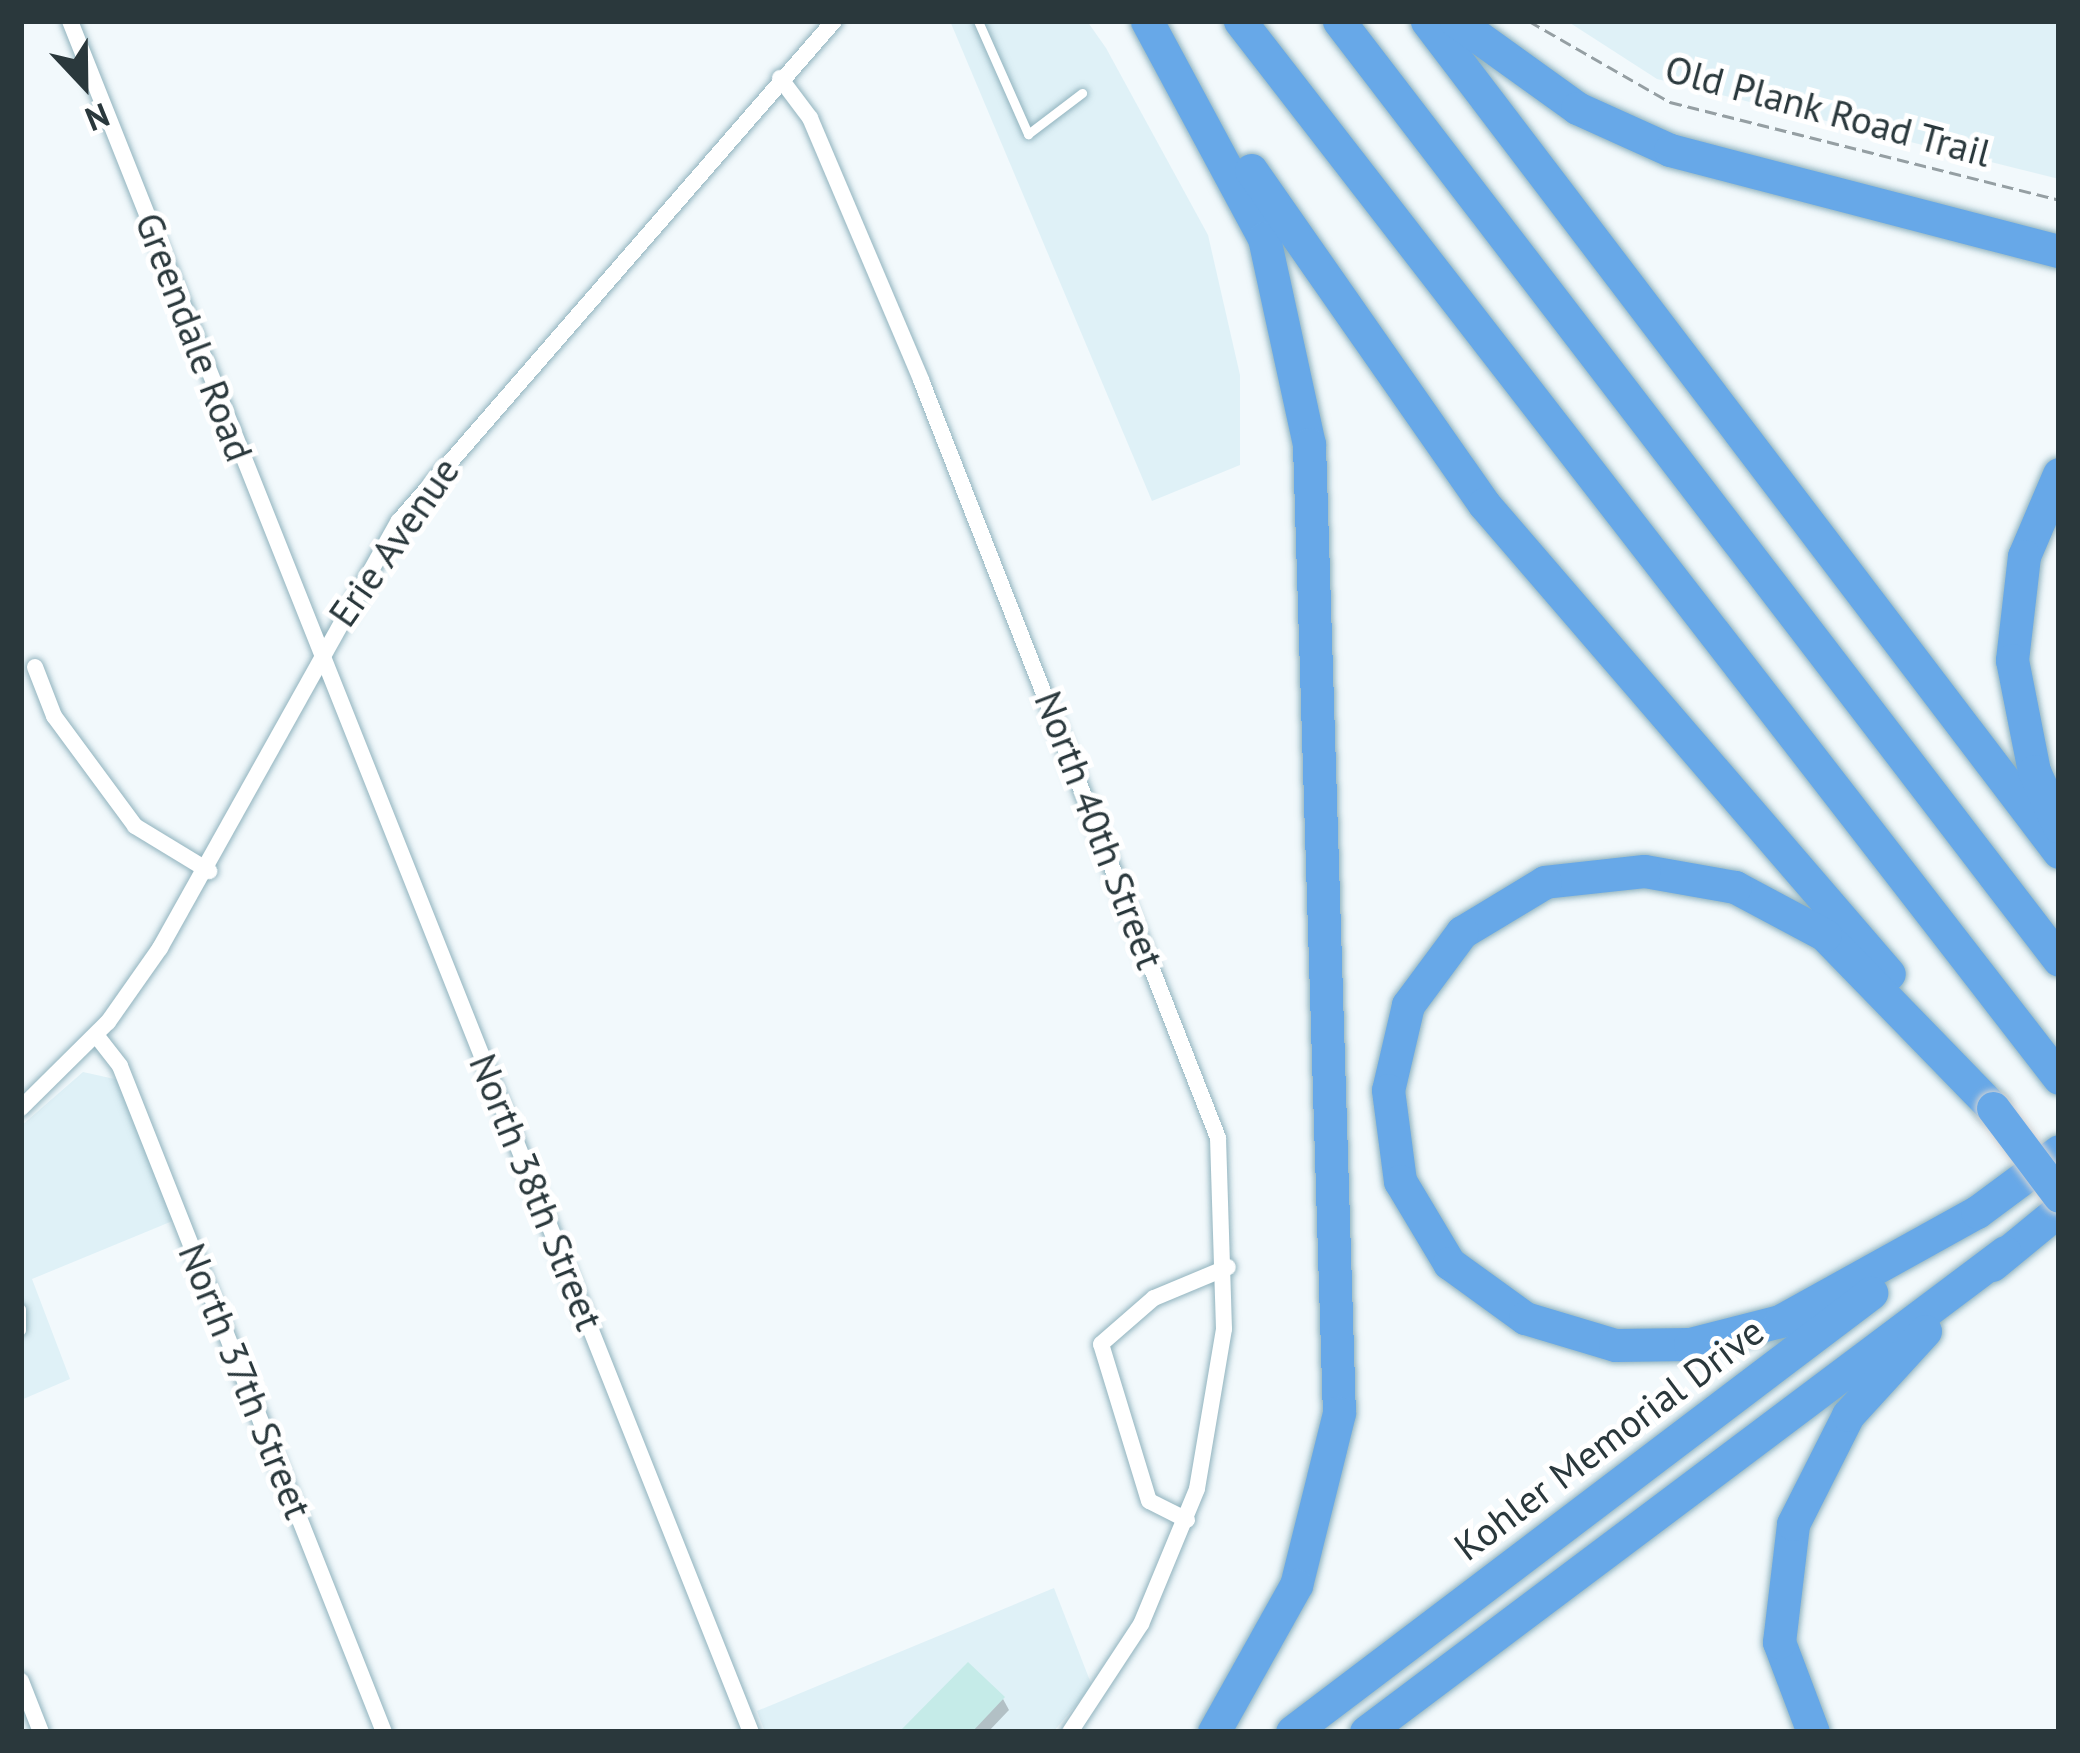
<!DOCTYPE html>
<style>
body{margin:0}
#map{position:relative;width:2080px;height:1753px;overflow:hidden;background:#f2f9fc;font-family:"PT Sans",sans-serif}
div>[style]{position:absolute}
.built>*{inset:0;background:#dff1f7}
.shadow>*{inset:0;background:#0003}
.building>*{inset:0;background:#c5ebe8}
.path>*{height:3px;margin-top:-1.5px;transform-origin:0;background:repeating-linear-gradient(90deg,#959fa3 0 12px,transparent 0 18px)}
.roads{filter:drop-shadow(0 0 3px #91b3be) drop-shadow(0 0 3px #91b3be)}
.service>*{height:9px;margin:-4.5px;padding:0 4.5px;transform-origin:4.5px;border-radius:4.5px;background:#fff}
.minor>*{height:16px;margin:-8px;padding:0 8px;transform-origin:8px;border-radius:8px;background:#fff}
.motorway>*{height:33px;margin:-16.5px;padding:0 16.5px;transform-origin:16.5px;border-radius:16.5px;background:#67a8e8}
.bridges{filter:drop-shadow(0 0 3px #d0d3d4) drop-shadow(0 0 3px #d0d3d4)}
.motorway-bridge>*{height:33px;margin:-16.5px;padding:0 16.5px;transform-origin:16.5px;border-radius:16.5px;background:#67a8e8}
span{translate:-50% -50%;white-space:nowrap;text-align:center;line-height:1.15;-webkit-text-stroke:10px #fff;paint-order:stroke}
.street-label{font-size:39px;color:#2a383c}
.frame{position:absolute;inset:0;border:24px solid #2a383c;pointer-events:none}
.north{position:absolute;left:24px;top:24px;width:120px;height:120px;-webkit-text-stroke:9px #fff;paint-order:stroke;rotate:158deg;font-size:33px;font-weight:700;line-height:48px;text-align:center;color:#2a383c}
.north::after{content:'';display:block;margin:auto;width:42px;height:54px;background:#2a383c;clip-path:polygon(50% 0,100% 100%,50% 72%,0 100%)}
</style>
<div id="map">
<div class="built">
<div style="clip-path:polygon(950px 21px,1087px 21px,1106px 48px,1208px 235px,1240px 375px,1240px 465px,1152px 501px)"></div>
<div style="clip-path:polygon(1567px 21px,2059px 21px,2059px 179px,1657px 79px)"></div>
<div style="clip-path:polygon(83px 1072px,119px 1080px,175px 1220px,32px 1279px,70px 1379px,21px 1400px,21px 1126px)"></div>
<div style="clip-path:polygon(1054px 1588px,1092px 1686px,1053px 1732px,765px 1732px,757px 1711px)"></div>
</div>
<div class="shadow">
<div style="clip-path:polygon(1003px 1699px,1009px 1710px,988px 1732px,904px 1732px)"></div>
</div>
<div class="building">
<div style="clip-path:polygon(968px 1662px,1005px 1697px,972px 1732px,899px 1732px)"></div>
</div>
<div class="path">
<div style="left:1529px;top:21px;width:163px;rotate:29.9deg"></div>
<div style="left:1670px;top:102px;width:401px;rotate:14.1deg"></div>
</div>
<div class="roads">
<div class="service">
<div style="left:978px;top:21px;width:124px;rotate:66.1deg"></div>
<div style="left:1028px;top:134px;width:68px;rotate:-37.2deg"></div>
<div style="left:21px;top:1309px;width:21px;rotate:90deg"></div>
</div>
<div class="minor">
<div style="left:70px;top:21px;width:1842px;rotate:68.3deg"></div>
<div style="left:780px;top:78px;width:50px;rotate:53.1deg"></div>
<div style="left:810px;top:118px;width:285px;rotate:67deg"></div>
<div style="left:921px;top:380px;width:814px;rotate:68.6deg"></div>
<div style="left:1218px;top:1138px;width:191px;rotate:88.2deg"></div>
<div style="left:1224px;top:1329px;width:162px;rotate:99.6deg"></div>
<div style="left:1197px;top:1489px;width:146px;rotate:112.5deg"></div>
<div style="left:1141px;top:1624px;width:129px;rotate:123.3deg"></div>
<div style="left:35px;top:667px;width:53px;rotate:68.8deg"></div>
<div style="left:54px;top:716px;width:137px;rotate:53.6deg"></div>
<div style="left:135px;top:826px;width:87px;rotate:31.3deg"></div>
<div style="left:96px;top:1035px;width:39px;rotate:52deg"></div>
<div style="left:120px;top:1066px;width:716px;rotate:68.38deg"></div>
<div style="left:21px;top:1108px;width:122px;rotate:-44.7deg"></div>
<div style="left:108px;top:1022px;width:90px;rotate:-54.9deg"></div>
<div style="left:160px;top:948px;width:489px;rotate:-60.8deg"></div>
<div style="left:399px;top:521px;width:663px;rotate:-48.98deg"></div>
<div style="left:1187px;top:1520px;width:42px;rotate:-153.4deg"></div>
<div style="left:1149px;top:1501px;width:164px;rotate:-107deg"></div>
<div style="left:1101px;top:1344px;width:70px;rotate:-41deg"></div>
<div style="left:1154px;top:1298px;width:80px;rotate:-22.7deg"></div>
<div style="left:21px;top:1681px;width:55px;rotate:68.6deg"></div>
</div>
<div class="motorway">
<div style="left:1147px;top:21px;width:247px;rotate:61.7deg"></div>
<div style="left:1264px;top:238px;width:211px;rotate:77.7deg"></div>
<div style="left:1309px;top:444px;width:969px;rotate:88.23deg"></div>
<div style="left:1339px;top:1413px;width:177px;rotate:104deg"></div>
<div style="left:1296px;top:1585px;width:168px;rotate:119.2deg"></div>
<div style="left:1240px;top:21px;width:1337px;rotate:52.23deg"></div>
<div style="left:1339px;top:21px;width:1183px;rotate:52.52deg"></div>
<div style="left:1427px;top:21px;width:1044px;rotate:52.75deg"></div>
<div style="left:1456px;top:21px;width:149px;rotate:35.7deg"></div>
<div style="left:1577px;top:108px;width:102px;rotate:24.3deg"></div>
<div style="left:1670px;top:150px;width:402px;rotate:14.6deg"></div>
<div style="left:1251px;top:170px;width:407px;rotate:55.1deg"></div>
<div style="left:1484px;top:504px;width:620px;rotate:49.25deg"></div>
<div style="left:2059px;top:474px;width:89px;rotate:113.1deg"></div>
<div style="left:2024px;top:556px;width:105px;rotate:96.6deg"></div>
<div style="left:2012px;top:660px;width:113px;rotate:78.8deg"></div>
<div style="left:2034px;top:771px;width:61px;rotate:65.9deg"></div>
<div style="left:1993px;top:1108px;width:241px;rotate:-134.2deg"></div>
<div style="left:1825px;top:935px;width:102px;rotate:-151.9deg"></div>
<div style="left:1735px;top:887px;width:92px;rotate:-170deg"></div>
<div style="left:1644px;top:871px;width:100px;rotate:173.7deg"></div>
<div style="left:1545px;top:882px;width:97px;rotate:148.9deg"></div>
<div style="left:1462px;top:932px;width:91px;rotate:126.5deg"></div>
<div style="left:1408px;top:1005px;width:87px;rotate:103.2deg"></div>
<div style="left:1388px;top:1090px;width:92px;rotate:82.5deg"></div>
<div style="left:1400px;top:1181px;width:96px;rotate:59.1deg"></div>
<div style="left:1449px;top:1263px;width:94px;rotate:35.9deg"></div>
<div style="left:1525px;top:1318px;width:94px;rotate:16.7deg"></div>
<div style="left:1615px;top:1345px;width:75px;rotate:-0.8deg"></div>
<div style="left:1690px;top:1344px;width:93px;rotate:-14.3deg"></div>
<div style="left:1780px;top:1321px;width:225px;rotate:-29deg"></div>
<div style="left:1977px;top:1212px;width:102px;rotate:-36.6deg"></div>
<div style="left:1992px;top:1265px;width:87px;rotate:-39.4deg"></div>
<div style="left:1292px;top:1732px;width:727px;rotate:-37.17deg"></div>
<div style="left:1366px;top:1732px;width:799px;rotate:-36.91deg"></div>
<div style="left:1813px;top:1732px;width:96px;rotate:-110.7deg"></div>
<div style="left:1779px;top:1642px;width:119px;rotate:-83.2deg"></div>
<div style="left:1793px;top:1524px;width:122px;rotate:-63.2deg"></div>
<div style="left:1848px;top:1415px;width:114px;rotate:-47.5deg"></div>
</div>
</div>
<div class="bridges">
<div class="motorway-bridge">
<div style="left:1993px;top:1108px;width:110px;rotate:53.1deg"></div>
</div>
</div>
<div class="street-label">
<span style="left:1828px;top:111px;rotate:15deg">Old Plank Road Trail</span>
<span style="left:194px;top:337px;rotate:69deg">Greendale Road</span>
<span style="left:394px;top:542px;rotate:-55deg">Erie Avenue</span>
<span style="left:1099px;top:830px;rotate:69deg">North 40th Street</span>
<span style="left:536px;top:1192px;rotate:68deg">North 38th Street</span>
<span style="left:245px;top:1381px;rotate:68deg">North 37th Street</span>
<span style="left:1609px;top:1439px;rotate:-37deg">Kohler Memorial Drive</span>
</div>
<div class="frame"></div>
<div class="north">N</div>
</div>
